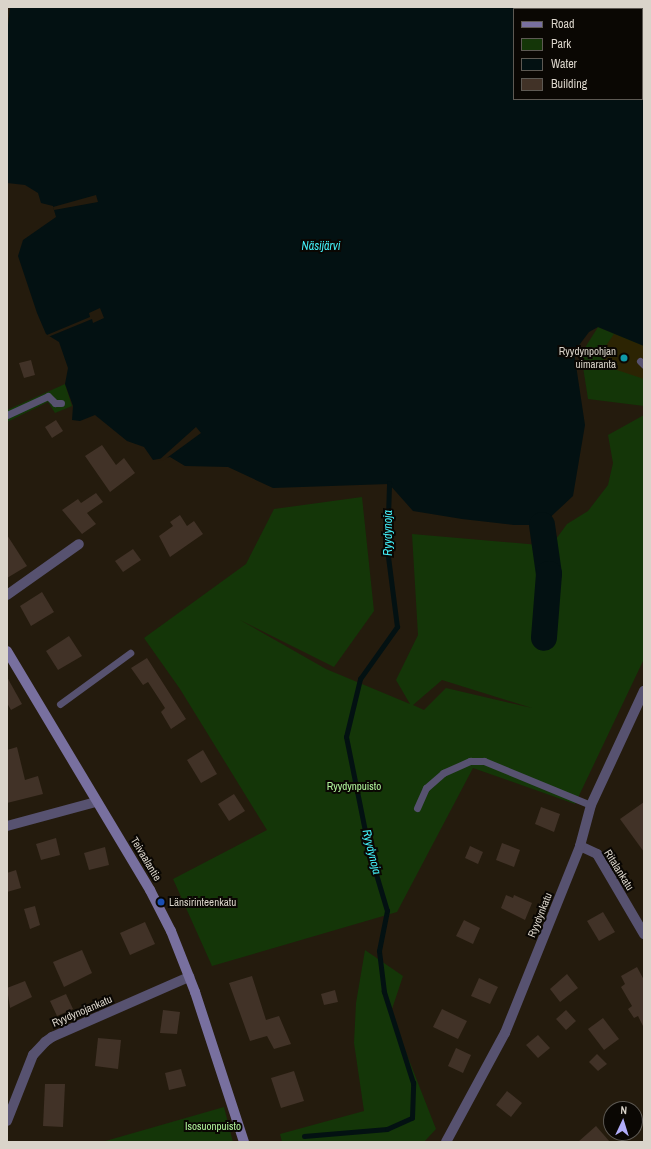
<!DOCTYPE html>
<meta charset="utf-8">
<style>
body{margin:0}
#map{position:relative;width:651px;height:1149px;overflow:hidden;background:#241b0d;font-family:"Archivo Narrow",sans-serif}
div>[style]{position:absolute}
.green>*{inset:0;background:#143608}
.sand>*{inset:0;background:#2c2403}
.water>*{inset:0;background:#031112}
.pier>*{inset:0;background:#241b0d}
.stream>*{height:4.5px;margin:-2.25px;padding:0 2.25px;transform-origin:2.25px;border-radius:2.25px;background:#031112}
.river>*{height:26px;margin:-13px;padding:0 13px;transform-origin:13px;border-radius:13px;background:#031112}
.building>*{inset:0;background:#413227}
.service>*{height:7px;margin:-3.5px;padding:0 3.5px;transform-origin:3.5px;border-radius:3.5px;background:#575270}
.minor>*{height:10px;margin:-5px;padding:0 5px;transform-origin:5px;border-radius:5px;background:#575270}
.tertiary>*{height:10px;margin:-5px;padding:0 5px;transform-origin:5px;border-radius:5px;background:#575270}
.secondary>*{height:10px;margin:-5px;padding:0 5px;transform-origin:5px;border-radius:5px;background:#78709f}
.dots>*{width:11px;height:11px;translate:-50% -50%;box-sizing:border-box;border:2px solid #0a0703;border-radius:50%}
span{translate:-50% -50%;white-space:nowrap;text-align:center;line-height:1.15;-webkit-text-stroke:4px #0a0703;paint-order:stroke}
.poi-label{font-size:11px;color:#dad4ca}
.right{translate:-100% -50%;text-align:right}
.left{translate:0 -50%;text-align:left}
.park-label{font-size:11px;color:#b0f49b}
.street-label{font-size:11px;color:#dad4ca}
.water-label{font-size:12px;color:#43f0f8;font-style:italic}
.frame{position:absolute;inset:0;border:8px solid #dad4ca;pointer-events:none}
.legend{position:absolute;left:513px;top:8px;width:130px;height:92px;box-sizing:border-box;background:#0a0703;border:1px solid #5d5953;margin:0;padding:5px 7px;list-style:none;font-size:12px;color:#dad4ca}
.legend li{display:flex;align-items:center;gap:8px;height:20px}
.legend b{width:20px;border:1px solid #5d5953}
.north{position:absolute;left:603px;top:1101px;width:40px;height:40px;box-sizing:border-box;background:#0a0703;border:1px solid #5d5953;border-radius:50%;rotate:4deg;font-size:11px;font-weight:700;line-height:16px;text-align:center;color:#dad4ca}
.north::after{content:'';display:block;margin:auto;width:14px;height:18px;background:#b1adfa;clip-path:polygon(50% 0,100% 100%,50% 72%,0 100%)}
</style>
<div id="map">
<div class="green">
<div style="clip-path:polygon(598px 327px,644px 346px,644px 406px,588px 399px,581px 354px)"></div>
<div style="clip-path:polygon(65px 384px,72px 406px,55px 413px,48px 402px,7px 422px,7px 410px)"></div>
<div style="clip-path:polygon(evenodd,644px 415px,644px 659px,575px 804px,473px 768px,397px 912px,212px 966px,173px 879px,267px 830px,180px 689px,144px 638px,246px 564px,274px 509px,362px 497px,374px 611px,334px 667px,240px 620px,326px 669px,410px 704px,396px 680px,418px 635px,412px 534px,551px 546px,567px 524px,588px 511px,608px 485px,613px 463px,608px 435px,644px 415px,442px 680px,532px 708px,446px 688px,424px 710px,413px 705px,442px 680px)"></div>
<div style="clip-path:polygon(365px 950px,403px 976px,392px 1009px,400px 1037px,436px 1129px,424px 1142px,282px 1142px,280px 1134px,364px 1111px,354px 1043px,356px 1003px)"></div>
<div style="clip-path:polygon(224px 1107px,233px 1142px,102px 1142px)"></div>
</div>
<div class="sand">
<div style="clip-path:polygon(614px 334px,644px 346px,644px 379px,605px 366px,603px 350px)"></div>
</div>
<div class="water">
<div style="clip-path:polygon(evenodd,10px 7px,644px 7px,644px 346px,598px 327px,589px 332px,574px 352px,585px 425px,573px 496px,542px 525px,514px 525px,462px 519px,413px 511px,389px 484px,273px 488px,228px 467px,185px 466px,170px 457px,153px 460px,144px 447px,127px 441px,95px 415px,80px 421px,72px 420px,73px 406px,65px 384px,68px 368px,59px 342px,46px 334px,37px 313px,18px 256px,23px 240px,56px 217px,54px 210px,53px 206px,41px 203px,38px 193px,25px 185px,7px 183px,7px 35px,10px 7px,514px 9px,642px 9px,642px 99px,514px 99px,514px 9px)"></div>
</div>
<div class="pier">
<div style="clip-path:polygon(96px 195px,98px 202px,54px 210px,53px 207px)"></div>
<div style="clip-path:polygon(100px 308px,104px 318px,93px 323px,92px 319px,48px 337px,47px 335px,90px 317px,89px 313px)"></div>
<div style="clip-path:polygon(196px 427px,201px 433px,164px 460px,158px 461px)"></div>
</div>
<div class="stream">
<div style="left:304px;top:1136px;width:83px;rotate:-4.8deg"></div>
<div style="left:387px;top:1129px;width:27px;rotate:-24deg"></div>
<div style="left:412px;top:1118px;width:35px;rotate:-88deg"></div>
<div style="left:413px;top:1083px;width:96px;rotate:-107.7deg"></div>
<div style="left:384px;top:992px;width:41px;rotate:-97deg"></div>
<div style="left:379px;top:951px;width:41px;rotate:-78.7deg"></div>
<div style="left:387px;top:911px;width:63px;rotate:-106.7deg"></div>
<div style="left:369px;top:851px;width:116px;rotate:-101.4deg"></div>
<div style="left:346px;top:737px;width:60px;rotate:-76.4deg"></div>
<div style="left:360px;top:679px;width:64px;rotate:-54.6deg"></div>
<div style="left:397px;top:627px;width:79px;rotate:-97.3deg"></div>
<div style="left:387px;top:549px;width:65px;rotate:-88.2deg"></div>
</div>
<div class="river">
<div style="left:542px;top:525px;width:49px;rotate:81.9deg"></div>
<div style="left:549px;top:574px;width:64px;rotate:94.5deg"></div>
</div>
<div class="building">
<div style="clip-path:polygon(31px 360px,35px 375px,24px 378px,19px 363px)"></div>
<div style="clip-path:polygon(56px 420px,63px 431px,52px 438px,45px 427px)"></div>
<div style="clip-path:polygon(102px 445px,116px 465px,124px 458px,135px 473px,110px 492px,85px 456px)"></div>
<div style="clip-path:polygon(96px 493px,103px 502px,87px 513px,96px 524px,82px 534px,62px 510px,78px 499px,81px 503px)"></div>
<div style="clip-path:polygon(180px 515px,187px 526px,194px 521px,203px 534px,170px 557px,159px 536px,173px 526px,170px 522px)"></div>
<div style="clip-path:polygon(7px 535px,27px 566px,7px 578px)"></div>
<div style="clip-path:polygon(133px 549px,141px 560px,123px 572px,115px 561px)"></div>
<div style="clip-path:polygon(42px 592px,54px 612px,31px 626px,20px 606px)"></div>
<div style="clip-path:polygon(69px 636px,82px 656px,58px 670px,46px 651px)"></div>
<div style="clip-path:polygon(147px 658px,186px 719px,171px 729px,161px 712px,165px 708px,148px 682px,143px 685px,131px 668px)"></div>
<div style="clip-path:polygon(7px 677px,22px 704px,11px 710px,7px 703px)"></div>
<div style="clip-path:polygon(17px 747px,25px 780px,38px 776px,43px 794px,7px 803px,7px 750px)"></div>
<div style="clip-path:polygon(203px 750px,217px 774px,201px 783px,187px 760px)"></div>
<div style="clip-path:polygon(234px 794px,245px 811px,229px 821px,218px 804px)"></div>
<div style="clip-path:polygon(644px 802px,644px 852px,620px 819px)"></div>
<div style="clip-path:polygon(541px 807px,560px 814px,554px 832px,535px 824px)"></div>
<div style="clip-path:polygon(56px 838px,60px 855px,41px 860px,36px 844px)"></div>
<div style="clip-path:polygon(502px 843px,520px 850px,514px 867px,496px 860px)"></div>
<div style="clip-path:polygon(470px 846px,483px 852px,478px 864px,465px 858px)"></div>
<div style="clip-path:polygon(105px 847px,109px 865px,89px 870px,84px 853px)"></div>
<div style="clip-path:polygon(16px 870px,21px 888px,7px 892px,7px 873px)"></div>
<div style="clip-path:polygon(506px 895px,513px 898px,514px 895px,532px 903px,525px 920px,501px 908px)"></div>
<div style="clip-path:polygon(35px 906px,40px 925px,30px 929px,24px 909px)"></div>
<div style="clip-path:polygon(603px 912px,615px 932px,599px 941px,587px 921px)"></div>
<div style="clip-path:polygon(464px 920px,480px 928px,473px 944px,456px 936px)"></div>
<div style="clip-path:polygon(145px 922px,155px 944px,130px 955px,120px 933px)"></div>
<div style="clip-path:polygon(82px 950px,92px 973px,64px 987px,53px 962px)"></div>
<div style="clip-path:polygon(637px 967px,644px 980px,644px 1028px,638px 1016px,634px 1018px,628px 1009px,632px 1006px,621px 987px,625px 984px,621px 976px)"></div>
<div style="clip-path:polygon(567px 974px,578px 988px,560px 1002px,550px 989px)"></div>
<div style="clip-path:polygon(252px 976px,266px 1020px,279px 1016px,291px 1044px,274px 1049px,267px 1036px,250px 1041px,229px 983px)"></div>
<div style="clip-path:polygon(479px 978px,498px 987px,490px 1004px,471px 996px)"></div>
<div style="clip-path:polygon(25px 981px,32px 997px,10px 1008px,7px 988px)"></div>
<div style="clip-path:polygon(335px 990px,338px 1002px,324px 1005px,321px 994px)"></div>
<div style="clip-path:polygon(66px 994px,73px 1009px,57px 1016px,50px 1001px)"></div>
<div style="clip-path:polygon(442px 1009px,467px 1021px,458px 1039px,433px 1027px)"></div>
<div style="clip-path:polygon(163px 1010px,180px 1012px,177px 1034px,160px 1033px)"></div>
<div style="clip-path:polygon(566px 1010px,576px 1021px,566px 1030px,556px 1019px)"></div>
<div style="clip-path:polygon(603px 1018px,619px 1039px,604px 1050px,588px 1029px)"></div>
<div style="clip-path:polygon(538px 1035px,550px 1048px,538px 1058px,526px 1045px)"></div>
<div style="clip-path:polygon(98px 1038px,121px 1040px,118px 1069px,95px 1066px)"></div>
<div style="clip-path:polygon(456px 1048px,471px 1055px,463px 1073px,448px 1066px)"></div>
<div style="clip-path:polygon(597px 1054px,607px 1064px,598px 1071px,589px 1062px)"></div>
<div style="clip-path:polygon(181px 1069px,186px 1086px,169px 1090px,165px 1073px)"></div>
<div style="clip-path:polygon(294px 1071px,304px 1101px,281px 1108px,271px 1078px)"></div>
<div style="clip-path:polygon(45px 1084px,65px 1084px,63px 1127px,43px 1126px)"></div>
<div style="clip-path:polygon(507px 1091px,522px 1103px,511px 1117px,496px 1105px)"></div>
<div style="clip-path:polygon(596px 1126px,610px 1142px,578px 1142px)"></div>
</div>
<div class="service">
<div style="left:640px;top:361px;width:6px;rotate:45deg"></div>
<div style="left:7px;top:415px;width:45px;rotate:-24.9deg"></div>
<div style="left:48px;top:396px;width:10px;rotate:45deg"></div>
<div style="left:55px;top:403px;width:6px"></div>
<div style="left:60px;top:704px;width:87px;rotate:-36.1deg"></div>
<div style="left:417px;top:808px;width:22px;rotate:-66deg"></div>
<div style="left:426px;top:788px;width:23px;rotate:-41deg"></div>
<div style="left:443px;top:773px;width:30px;rotate:-24deg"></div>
<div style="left:470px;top:761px;width:14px"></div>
<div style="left:484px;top:761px;width:116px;rotate:22.4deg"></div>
</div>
<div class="minor">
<div style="left:7px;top:595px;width:88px;rotate:-35.3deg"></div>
<div style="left:7px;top:826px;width:92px;rotate:-15.1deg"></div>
<div style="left:580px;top:846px;width:19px;rotate:25deg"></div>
<div style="left:597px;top:854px;width:93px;rotate:59.6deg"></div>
<div style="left:7px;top:1121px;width:71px;rotate:-68.5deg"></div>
<div style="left:33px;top:1055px;width:18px;rotate:-47deg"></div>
<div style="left:45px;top:1042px;width:9px;rotate:-36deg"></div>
<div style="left:52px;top:1037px;width:150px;rotate:-23.7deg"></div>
</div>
<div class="tertiary">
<div style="left:446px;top:1142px;width:124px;rotate:-61.6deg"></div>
<div style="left:505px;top:1033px;width:201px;rotate:-68.1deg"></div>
<div style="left:580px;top:846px;width:42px;rotate:-75deg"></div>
<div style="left:591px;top:805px;width:126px;rotate:-65.1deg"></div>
</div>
<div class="secondary">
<div style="left:7px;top:651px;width:279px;rotate:59.1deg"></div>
<div style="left:150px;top:890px;width:46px;rotate:62.9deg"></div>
<div style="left:171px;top:931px;width:66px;rotate:68.5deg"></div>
<div style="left:195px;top:992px;width:158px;rotate:71.9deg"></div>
</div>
<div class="dots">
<div style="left:624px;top:358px;background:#0f9aa8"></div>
<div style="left:161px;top:902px;background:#1a4fb4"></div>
</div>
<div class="poi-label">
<span class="right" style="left:616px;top:358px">Ryydynpohjan<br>uimaranta</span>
<span class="left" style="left:169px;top:902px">Länsirinteenkatu</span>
</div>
<div class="park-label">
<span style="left:354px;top:786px">Ryydynpuisto</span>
<span style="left:213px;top:1126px">Isosuonpuisto</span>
</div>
<div class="street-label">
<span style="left:146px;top:859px;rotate:59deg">Teivaalantie</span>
<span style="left:619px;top:870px;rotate:58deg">Ritalankatu</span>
<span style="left:540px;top:915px;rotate:-68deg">Ryydynkatu</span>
<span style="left:82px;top:1011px;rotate:-23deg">Ryydynojankatu</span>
</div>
<div class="water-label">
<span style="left:321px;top:247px">Näsijärvi</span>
<span style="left:389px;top:533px;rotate:-90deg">Ryydynoja</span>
<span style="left:371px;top:852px;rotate:76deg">Ryydynoja</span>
</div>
<div class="frame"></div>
<ul class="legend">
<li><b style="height:5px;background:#78709f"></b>Road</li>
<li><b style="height:11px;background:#143608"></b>Park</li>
<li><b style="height:11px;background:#031112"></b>Water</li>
<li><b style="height:11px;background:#413227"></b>Building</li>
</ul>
<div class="north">N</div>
</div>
